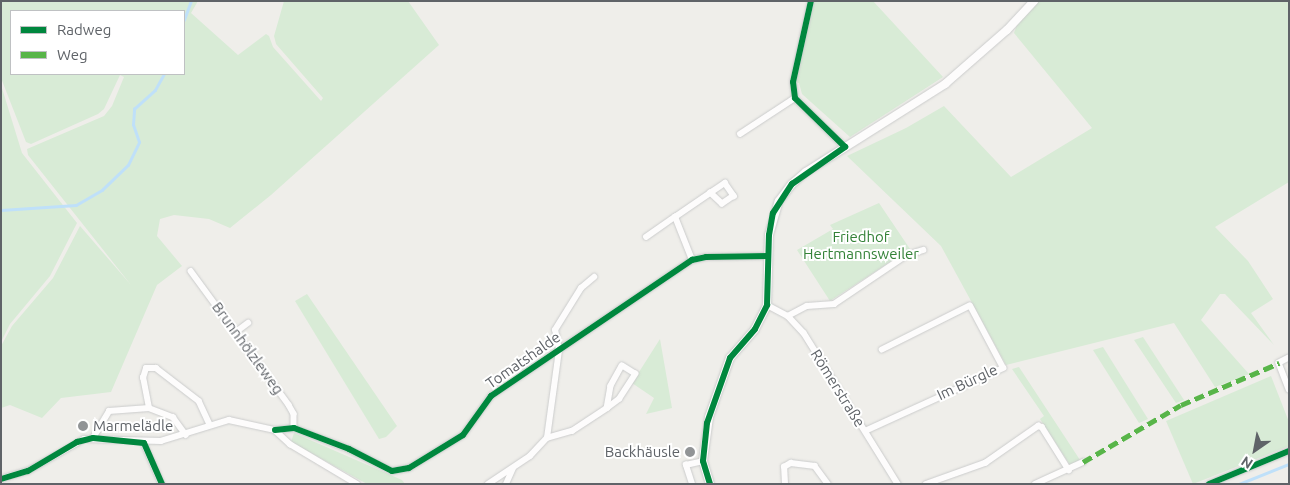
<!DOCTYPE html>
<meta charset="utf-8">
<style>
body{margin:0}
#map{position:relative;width:1290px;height:485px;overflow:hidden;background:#efeeea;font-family:Ubuntu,sans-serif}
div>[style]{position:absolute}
.green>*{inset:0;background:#d8ebd6}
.stream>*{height:2.5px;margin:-1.25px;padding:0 1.25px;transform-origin:1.25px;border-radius:1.25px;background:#bfe0f9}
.roads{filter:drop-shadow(0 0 1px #cbcccc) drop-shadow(0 0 1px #cbcccc)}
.minor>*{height:5.5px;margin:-2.75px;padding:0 2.75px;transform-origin:2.75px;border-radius:2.75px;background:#fdfcfc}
.tertiary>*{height:8px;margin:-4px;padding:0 4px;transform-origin:4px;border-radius:4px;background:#fdfcfc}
.quiet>*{height:5px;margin-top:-2.5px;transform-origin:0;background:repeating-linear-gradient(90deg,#58b549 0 10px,transparent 0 15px)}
.cycleway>*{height:6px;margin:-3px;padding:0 3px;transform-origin:3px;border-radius:3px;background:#00873e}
.dots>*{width:14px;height:14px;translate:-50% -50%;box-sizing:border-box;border:2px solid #fff;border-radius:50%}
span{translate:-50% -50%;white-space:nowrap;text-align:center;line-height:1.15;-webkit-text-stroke:4px #fff;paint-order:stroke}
.park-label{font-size:15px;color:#348238}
.street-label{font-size:15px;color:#5f6368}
.poi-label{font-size:15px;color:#5f6368}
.left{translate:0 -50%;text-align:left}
.right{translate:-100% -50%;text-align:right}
.frame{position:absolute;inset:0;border:2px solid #5f6368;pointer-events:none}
.legend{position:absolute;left:10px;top:10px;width:175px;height:65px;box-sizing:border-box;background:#fff;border:1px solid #bfc1c3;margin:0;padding:6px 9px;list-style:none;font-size:15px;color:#5f6368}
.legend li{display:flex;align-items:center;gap:10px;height:25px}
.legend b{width:25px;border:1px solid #bfc1c3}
.north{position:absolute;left:1230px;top:425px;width:50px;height:50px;-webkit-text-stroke:4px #fff;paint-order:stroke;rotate:213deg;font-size:14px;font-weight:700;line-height:20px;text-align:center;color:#5f6368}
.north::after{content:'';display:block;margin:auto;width:18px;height:22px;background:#5f6368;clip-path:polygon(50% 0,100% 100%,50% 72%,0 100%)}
</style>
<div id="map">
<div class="green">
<div style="clip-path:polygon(evenodd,1px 1px,198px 1px,191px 13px,238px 55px,266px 34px,269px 36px,273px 47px,321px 101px,323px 98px,276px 44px,274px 36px,284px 1px,408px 1px,439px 45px,271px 195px,230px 228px,209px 219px,174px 215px,160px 219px,157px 236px,182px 266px,157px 285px,111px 392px,61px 398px,42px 418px,10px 405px,1px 408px,1px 346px,12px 326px,53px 278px,80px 226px,131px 285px,28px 155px,27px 149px,104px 116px,112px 106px,124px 77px,120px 75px,104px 109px,98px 114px,31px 144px,26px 142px,1px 78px,1px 1px,11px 11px,184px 11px,184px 74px,11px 74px,11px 11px)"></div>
<div style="clip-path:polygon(811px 1px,873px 1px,943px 77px,850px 137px,802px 94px,799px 83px,793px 82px)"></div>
<div style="clip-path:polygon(1038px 1px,1289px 1px,1289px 182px,1215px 227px,1248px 261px,1273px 299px,1251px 313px,1274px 345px,1225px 294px,1220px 294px,1201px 320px,1249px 374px,1215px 387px,1174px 323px,1006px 365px,941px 246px,847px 156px,906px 128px,944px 106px,1011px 177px,1092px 128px,1014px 33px,1018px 22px)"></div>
<div style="clip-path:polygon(1px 85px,22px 153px,77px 223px,50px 276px,10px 324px,1px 342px)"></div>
<div style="clip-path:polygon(879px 203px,910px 249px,830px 301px,797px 250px,833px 229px,830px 225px)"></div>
<div style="clip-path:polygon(307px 294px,397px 426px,386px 437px,379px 439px,295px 301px)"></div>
<div style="clip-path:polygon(1143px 337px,1184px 400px,1176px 403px,1134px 340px)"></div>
<div style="clip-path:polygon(660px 339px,672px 408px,646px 414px,654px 398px,632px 383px)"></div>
<div style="clip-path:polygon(1103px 347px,1148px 419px,1139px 423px,1093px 350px)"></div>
<div style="clip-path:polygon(1019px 367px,1080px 460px,1070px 465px,1040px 419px,1044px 416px,1012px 369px)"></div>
<div style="clip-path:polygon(1271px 376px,1289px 422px,1289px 446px,1193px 484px,1166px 421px)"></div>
<div style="clip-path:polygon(294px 433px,402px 480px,405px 484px,367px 484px,291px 442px)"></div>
</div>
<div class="stream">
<div style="left:184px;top:20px;width:20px;rotate:-70deg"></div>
<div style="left:1px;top:210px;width:75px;rotate:-3.8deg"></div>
<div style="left:76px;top:205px;width:30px;rotate:-30deg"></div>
<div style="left:102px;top:190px;width:36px;rotate:-44deg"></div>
<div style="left:128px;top:165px;width:25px;rotate:-64deg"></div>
<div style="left:139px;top:142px;width:18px;rotate:-109deg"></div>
<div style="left:133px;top:125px;width:16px;rotate:-86deg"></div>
<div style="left:134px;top:109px;width:28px;rotate:-42deg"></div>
<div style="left:155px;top:90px;width:18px;rotate:-61deg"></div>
<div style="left:1239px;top:484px;width:54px;rotate:-21.8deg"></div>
</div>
<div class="roads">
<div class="minor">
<div style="left:795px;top:98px;width:16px;rotate:-97deg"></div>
<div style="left:793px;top:82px;width:83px;rotate:-77.5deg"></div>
<div style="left:795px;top:98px;width:70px;rotate:44.4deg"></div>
<div style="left:740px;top:134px;width:66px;rotate:-33.2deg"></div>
<div style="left:646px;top:237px;width:35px;rotate:-35deg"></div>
<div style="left:692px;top:260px;width:46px;rotate:-111.6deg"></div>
<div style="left:675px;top:217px;width:42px;rotate:-34.4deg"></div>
<div style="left:710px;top:193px;width:18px;rotate:-34deg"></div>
<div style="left:725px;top:183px;width:16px;rotate:55deg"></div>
<div style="left:734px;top:196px;width:14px;rotate:146deg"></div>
<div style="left:722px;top:204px;width:16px;rotate:-137deg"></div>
<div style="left:191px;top:271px;width:166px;rotate:53.8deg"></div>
<div style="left:289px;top:405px;width:10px;rotate:61deg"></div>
<div style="left:294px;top:414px;width:14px;rotate:90deg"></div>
<div style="left:767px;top:305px;width:24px;rotate:28deg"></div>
<div style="left:788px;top:316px;width:23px;rotate:47deg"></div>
<div style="left:804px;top:333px;width:178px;rotate:58.1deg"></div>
<div style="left:788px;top:316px;width:21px;rotate:-28deg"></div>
<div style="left:807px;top:306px;width:27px;rotate:-4deg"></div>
<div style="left:834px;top:304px;width:88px;rotate:-33.9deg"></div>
<div style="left:907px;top:255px;width:17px;rotate:-17deg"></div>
<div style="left:236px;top:332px;width:15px;rotate:-37deg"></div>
<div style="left:1289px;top:358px;width:11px;rotate:153deg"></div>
<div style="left:1279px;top:363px;width:28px;rotate:69deg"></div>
<div style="left:149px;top:408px;width:31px;rotate:-101deg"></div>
<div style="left:143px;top:378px;width:10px;rotate:-73deg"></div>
<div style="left:146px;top:368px;width:10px"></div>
<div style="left:156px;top:368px;width:54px;rotate:37.5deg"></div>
<div style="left:199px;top:401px;width:26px;rotate:65deg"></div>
<div style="left:275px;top:430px;width:19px;rotate:-6deg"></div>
<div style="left:294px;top:428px;width:59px;rotate:20.9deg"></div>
<div style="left:349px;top:449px;width:48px;rotate:27.1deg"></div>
<div style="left:392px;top:471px;width:17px;rotate:-10deg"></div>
<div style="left:409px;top:468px;width:63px;rotate:-31.4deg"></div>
<div style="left:463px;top:435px;width:48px;rotate:-54.3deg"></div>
<div style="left:491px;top:396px;width:243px;rotate:-34.1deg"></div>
<div style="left:692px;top:260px;width:14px;rotate:-12deg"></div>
<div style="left:706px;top:257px;width:62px;rotate:-0.9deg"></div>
<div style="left:865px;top:431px;width:152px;rotate:-24.5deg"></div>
<div style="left:1003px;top:368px;width:70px;rotate:-118deg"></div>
<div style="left:970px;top:306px;width:98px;rotate:153.4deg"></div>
<div style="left:93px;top:438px;width:31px;rotate:-59deg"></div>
<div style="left:109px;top:411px;width:40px;rotate:-4.3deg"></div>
<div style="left:149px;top:408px;width:26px;rotate:21deg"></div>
<div style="left:173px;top:417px;width:22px;rotate:54deg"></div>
<div style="left:547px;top:438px;width:26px;rotate:-16deg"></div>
<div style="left:572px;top:431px;width:42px;rotate:-33.3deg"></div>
<div style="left:607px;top:408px;width:15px;rotate:-37deg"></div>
<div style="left:619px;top:399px;width:30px;rotate:-57deg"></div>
<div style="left:635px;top:374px;width:15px;rotate:-148deg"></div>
<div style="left:622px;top:366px;width:23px;rotate:119deg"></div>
<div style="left:611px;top:386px;width:22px;rotate:100deg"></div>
<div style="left:144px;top:443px;width:45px;rotate:66.3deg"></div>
<div style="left:1px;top:479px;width:28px;rotate:-17deg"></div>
<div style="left:28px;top:471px;width:64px;rotate:-29.7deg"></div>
<div style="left:84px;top:439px;width:77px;rotate:1.5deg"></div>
<div style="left:161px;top:441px;width:71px;rotate:-17.2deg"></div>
<div style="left:229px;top:420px;width:47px;rotate:12.3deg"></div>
<div style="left:275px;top:430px;width:21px;rotate:43deg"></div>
<div style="left:290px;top:444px;width:78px;rotate:30.8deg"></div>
<div style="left:488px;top:484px;width:50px;rotate:-33.7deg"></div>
<div style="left:530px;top:456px;width:25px;rotate:-47deg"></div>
<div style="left:547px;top:438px;width:89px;rotate:-82.2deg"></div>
<div style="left:559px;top:350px;width:20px;rotate:-101deg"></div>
<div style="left:555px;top:330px;width:49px;rotate:-58.2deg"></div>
<div style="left:581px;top:288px;width:17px;rotate:-40deg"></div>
<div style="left:506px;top:484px;width:17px;rotate:-66deg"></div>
<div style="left:692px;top:484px;width:20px;rotate:-108deg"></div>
<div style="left:686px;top:465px;width:17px;rotate:-13deg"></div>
<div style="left:785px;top:484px;width:17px;rotate:-93deg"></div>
<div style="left:784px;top:467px;width:8px;rotate:-30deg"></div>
<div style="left:791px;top:463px;width:24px;rotate:7deg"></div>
<div style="left:815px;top:466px;width:22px;rotate:54deg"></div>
<div style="left:926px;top:484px;width:63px;rotate:-19.6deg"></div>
<div style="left:985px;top:463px;width:65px;rotate:-34.9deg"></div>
<div style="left:1038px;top:426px;width:4px;rotate:14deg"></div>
<div style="left:1042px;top:427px;width:51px;rotate:57.9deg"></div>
<div style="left:1035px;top:484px;width:53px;rotate:-24.6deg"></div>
<div style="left:1209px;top:484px;width:87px;rotate:-22.4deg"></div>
</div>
<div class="tertiary">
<div style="left:710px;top:484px;width:24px;rotate:-107deg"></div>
<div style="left:703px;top:461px;width:44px;rotate:-82.2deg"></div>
<div style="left:709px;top:417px;width:63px;rotate:-70.4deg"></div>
<div style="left:730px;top:358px;width:38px;rotate:-49deg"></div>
<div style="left:755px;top:329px;width:27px;rotate:-63deg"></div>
<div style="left:767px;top:305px;width:70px;rotate:-88.4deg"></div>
<div style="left:769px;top:235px;width:35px;rotate:-74deg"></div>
<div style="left:779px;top:201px;width:21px;rotate:-53deg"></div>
<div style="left:792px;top:184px;width:18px;rotate:-41deg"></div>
<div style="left:806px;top:172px;width:165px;rotate:-32.3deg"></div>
<div style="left:945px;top:84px;width:82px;rotate:-41.1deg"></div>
<div style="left:1007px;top:30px;width:40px;rotate:-47deg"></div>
</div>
</div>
<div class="quiet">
<div style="left:1083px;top:462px;width:113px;rotate:-30.2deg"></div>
<div style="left:1181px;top:405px;width:107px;rotate:-23.2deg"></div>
</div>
<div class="cycleway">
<div style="left:275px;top:430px;width:19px;rotate:-6deg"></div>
<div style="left:294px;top:428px;width:59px;rotate:20.9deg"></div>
<div style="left:349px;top:449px;width:48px;rotate:27.1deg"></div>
<div style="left:392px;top:471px;width:17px;rotate:-10deg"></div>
<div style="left:409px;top:468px;width:63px;rotate:-31.4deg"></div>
<div style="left:463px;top:435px;width:48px;rotate:-54.3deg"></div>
<div style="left:491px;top:396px;width:243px;rotate:-34.1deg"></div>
<div style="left:692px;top:260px;width:14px;rotate:-12deg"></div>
<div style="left:706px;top:257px;width:62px;rotate:-0.9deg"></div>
<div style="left:1px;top:479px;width:28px;rotate:-17deg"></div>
<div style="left:28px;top:471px;width:57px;rotate:-30.6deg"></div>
<div style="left:77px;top:442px;width:16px;rotate:-14deg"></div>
<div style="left:93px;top:438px;width:51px;rotate:5.6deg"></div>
<div style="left:144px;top:443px;width:45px;rotate:66.3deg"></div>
<div style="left:710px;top:484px;width:24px;rotate:-107deg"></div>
<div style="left:703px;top:461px;width:38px;rotate:-84deg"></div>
<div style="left:707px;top:423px;width:69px;rotate:-70.5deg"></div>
<div style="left:730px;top:358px;width:38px;rotate:-49deg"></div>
<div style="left:755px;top:329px;width:27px;rotate:-63deg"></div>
<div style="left:767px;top:305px;width:70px;rotate:-88.4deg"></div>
<div style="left:769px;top:235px;width:22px;rotate:-80deg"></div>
<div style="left:773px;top:213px;width:35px;rotate:-57deg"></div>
<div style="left:792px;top:184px;width:65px;rotate:-34.9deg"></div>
<div style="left:845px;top:147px;width:70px;rotate:-135.6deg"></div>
<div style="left:795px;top:98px;width:16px;rotate:-97deg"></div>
<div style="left:793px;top:82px;width:83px;rotate:-77.5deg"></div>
<div style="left:1209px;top:484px;width:87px;rotate:-22.4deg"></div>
</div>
<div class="dots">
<div style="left:83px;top:426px;background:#919496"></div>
<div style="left:690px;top:452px;background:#919496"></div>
</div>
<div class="park-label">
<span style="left:861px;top:245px">Friedhof<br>Hertmannsweiler</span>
</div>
<div class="street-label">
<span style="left:248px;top:348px;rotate:54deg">Brunnhölzleweg</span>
<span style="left:523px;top:360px;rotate:-35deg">Tomatshalde</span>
<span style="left:967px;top:382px;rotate:-25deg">Im Bürgle</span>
<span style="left:838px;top:388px;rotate:58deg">Römerstraße</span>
</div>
<div class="poi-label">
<span class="left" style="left:93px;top:426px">Marmelädle</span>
<span class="right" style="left:680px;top:452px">Backhäusle</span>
</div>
<div class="frame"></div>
<ul class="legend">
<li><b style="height:6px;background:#00873e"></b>Radweg</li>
<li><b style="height:6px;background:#58b549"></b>Weg</li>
</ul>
<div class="north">N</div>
</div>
